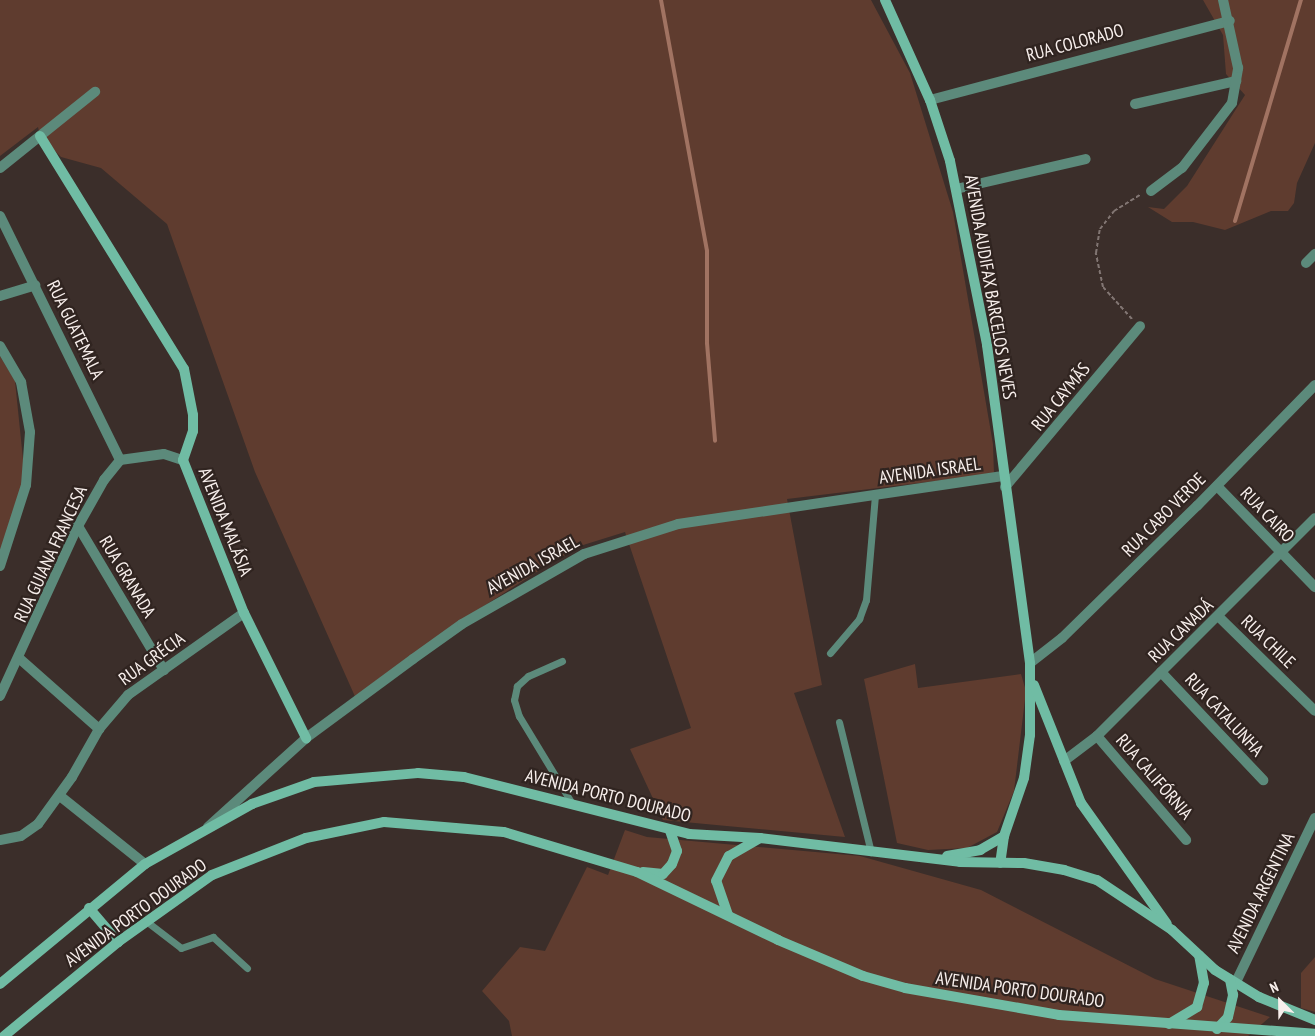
<!DOCTYPE html>
<meta charset="utf-8">
<style>
body{margin:0}
#map{position:relative;width:1315px;height:1036px;overflow:hidden;background:#3b2e2a;font-family:"PT Sans Narrow",sans-serif}
div>[style]{position:absolute}
.green>*{inset:0;background:#5f3c2f}
.stream>*{height:4px;margin:-2px;padding:0 2px;transform-origin:2px;border-radius:2px;background:#a17362}
.path>*{height:2px;margin-top:-1px;transform-origin:0;background:repeating-linear-gradient(90deg,#827673 0 4px,transparent 0 6.5px)}
.lane>*{height:7px;margin:-3.5px;padding:0 3.5px;transform-origin:3.5px;border-radius:3.5px;background:#5c8a7b}
.street>*{height:10px;margin:-5px;padding:0 5px;transform-origin:5px;border-radius:5px;background:#5c8a7b}
.secondary>*{height:10px;margin:-5px;padding:0 5px;transform-origin:5px;border-radius:5px;background:#70bca4}
span{translate:-50% -50%;white-space:nowrap;text-align:center;line-height:1.15;-webkit-text-stroke:4.5px #302420;paint-order:stroke}
.street-label{font-size:18px;color:#f8efec}
.north{position:absolute;left:1255px;top:976px;width:50px;height:50px;-webkit-text-stroke:4px #302420;paint-order:stroke;rotate:337deg;font-size:14px;font-weight:700;line-height:20px;text-align:center;color:#f8efec}
.north::after{content:'';display:block;margin:auto;width:18px;height:22px;background:#f8efec;clip-path:polygon(50% 0,100% 100%,50% 72%,0 100%)}
</style>
<div id="map">
<div class="green">
<div style="clip-path:polygon(0 0,871px 0,910px 73px,953px 212px,993px 444px,994px 474px,787px 499px,822px 685px,794px 693px,845px 837px,663px 820px,630px 749px,691px 728px,625px 532px,580px 546px,532px 575px,476px 611px,357px 701px,255px 472px,167px 224px,101px 168px,61px 157px,40px 136px,38px 127px,0 156px)"></div>
<div style="clip-path:polygon(1203px 0,1315px 0,1315px 143px,1297px 183px,1294px 203px,1288px 211px,1271px 211px,1225px 230px,1193px 222px,1172px 222px,1148px 207px,1164px 209px,1187px 186px,1245px 95px,1226px 74px,1223px 35px)"></div>
<div style="clip-path:polygon(0 356px,15px 381px,24px 469px,19px 506px,0 561px)"></div>
<div style="clip-path:polygon(915px 664px,918px 688px,1021px 674px,1026px 691px,1014px 791px,997px 832px,967px 848px,928px 850px,897px 843px,864px 679px)"></div>
<div style="clip-path:polygon(625px 830px,647px 837px,860px 856px,981px 890px,1155px 979px,1270px 1017px,1248px 1036px,512px 1036px,509px 1021px,482px 991px,520px 947px,545px 951px,587px 867px,608px 875px)"></div>
<div style="clip-path:polygon(1315px 957px,1315px 1012px,1301px 1008px,1301px 973px)"></div>
</div>
<div class="stream">
<div style="left:661px;top:0;width:255px;rotate:79.6deg"></div>
<div style="left:707px;top:251px;width:92px;rotate:90deg"></div>
<div style="left:707px;top:343px;width:98px;rotate:85.3deg"></div>
<div style="left:1235px;top:221px;width:231px;rotate:-73.4deg"></div>
</div>
<div class="path">
<div style="left:1132px;top:319px;width:43px;rotate:-132.2deg"></div>
<div style="left:1103px;top:287px;width:35px;rotate:-102deg"></div>
<div style="left:1096px;top:253px;width:24px;rotate:-81deg"></div>
<div style="left:1100px;top:229px;width:23px;rotate:-52deg"></div>
<div style="left:1114px;top:211px;width:32px;rotate:-32deg"></div>
</div>
<div class="lane">
<div style="left:830px;top:653px;width:45px;rotate:-49.5deg"></div>
<div style="left:859px;top:619px;width:20px;rotate:-70deg"></div>
<div style="left:866px;top:600px;width:105px;rotate:-85.1deg"></div>
<div style="left:562px;top:661px;width:37px;rotate:156deg"></div>
<div style="left:528px;top:676px;width:15px;rotate:138deg"></div>
<div style="left:517px;top:686px;width:14px;rotate:102deg"></div>
<div style="left:514px;top:700px;width:17px;rotate:73deg"></div>
<div style="left:519px;top:716px;width:104px;rotate:58.8deg"></div>
<div style="left:839px;top:722px;width:134px;rotate:76.2deg"></div>
<div style="left:146px;top:921px;width:44px;rotate:37.6deg"></div>
<div style="left:181px;top:948px;width:34px;rotate:-19deg"></div>
<div style="left:213px;top:937px;width:46px;rotate:42.4deg"></div>
</div>
<div class="street">
<div style="left:930px;top:100px;width:310px;rotate:-14.8deg"></div>
<div style="left:1135px;top:104px;width:104px;rotate:-12.8deg"></div>
<div style="left:0;top:168px;width:122px;rotate:-38.7deg"></div>
<div style="left:956px;top:189px;width:133px;rotate:-13deg"></div>
<div style="left:1151px;top:191px;width:39px;rotate:-37deg"></div>
<div style="left:1182px;top:168px;width:82px;rotate:-52.4deg"></div>
<div style="left:1232px;top:103px;width:36px;rotate:-80deg"></div>
<div style="left:1238px;top:68px;width:70px;rotate:-102.4deg"></div>
<div style="left:0;top:216px;width:272px;rotate:63.8deg"></div>
<div style="left:1306px;top:263px;width:13px;rotate:-45deg"></div>
<div style="left:0;top:296px;width:37px;rotate:-17deg"></div>
<div style="left:0;top:346px;width:42px;rotate:59.7deg"></div>
<div style="left:21px;top:382px;width:51px;rotate:79.8deg"></div>
<div style="left:30px;top:432px;width:53px;rotate:94.3deg"></div>
<div style="left:26px;top:485px;width:85px;rotate:107.8deg"></div>
<div style="left:1217px;top:486px;width:141px;rotate:45.9deg"></div>
<div style="left:1005px;top:487px;width:210px;rotate:-50deg"></div>
<div style="left:78px;top:526px;width:168px;rotate:59.2deg"></div>
<div style="left:1219px;top:617px;width:134px;rotate:44.4deg"></div>
<div style="left:20px;top:659px;width:106px;rotate:41.5deg"></div>
<div style="left:1030px;top:663px;width:41px;rotate:-38deg"></div>
<div style="left:1062px;top:638px;width:189px;rotate:-44.4deg"></div>
<div style="left:1197px;top:506px;width:169px;rotate:-45.7deg"></div>
<div style="left:1161px;top:672px;width:149px;rotate:46.6deg"></div>
<div style="left:0;top:696px;width:187px;rotate:-65.4deg"></div>
<div style="left:78px;top:526px;width:53px;rotate:-60.5deg"></div>
<div style="left:104px;top:480px;width:26px;rotate:-51deg"></div>
<div style="left:120px;top:460px;width:44px;rotate:-7.8deg"></div>
<div style="left:164px;top:454px;width:20px;rotate:18deg"></div>
<div style="left:1097px;top:736px;width:137px;rotate:49.4deg"></div>
<div style="left:1064px;top:761px;width:41px;rotate:-37.1deg"></div>
<div style="left:1097px;top:736px;width:308px;rotate:-45deg"></div>
<div style="left:60px;top:796px;width:109px;rotate:38.7deg"></div>
<div style="left:208px;top:827px;width:132px;rotate:-42.2deg"></div>
<div style="left:306px;top:738px;width:133px;rotate:-36.4deg"></div>
<div style="left:413px;top:659px;width:60px;rotate:-35.5deg"></div>
<div style="left:462px;top:624px;width:141px;rotate:-29.8deg"></div>
<div style="left:584px;top:554px;width:99px;rotate:-17.7deg"></div>
<div style="left:678px;top:524px;width:330px;rotate:-8.4deg"></div>
<div style="left:0;top:840px;width:21px;rotate:-11deg"></div>
<div style="left:21px;top:836px;width:21px;rotate:-35deg"></div>
<div style="left:38px;top:824px;width:58px;rotate:-54.1deg"></div>
<div style="left:72px;top:777px;width:55px;rotate:-60.6deg"></div>
<div style="left:99px;top:729px;width:45px;rotate:-49.5deg"></div>
<div style="left:128px;top:695px;width:142px;rotate:-35.3deg"></div>
<div style="left:1236px;top:982px;width:182px;rotate:-64.3deg"></div>
</div>
<div class="secondary">
<div style="left:885px;top:0;width:110px;rotate:65.8deg"></div>
<div style="left:930px;top:100px;width:64px;rotate:71.8deg"></div>
<div style="left:950px;top:161px;width:188px;rotate:78.6deg"></div>
<div style="left:987px;top:345px;width:321px;rotate:82.3deg"></div>
<div style="left:1030px;top:663px;width:72px;rotate:90deg"></div>
<div style="left:1030px;top:735px;width:43px;rotate:97.9deg"></div>
<div style="left:1024px;top:778px;width:61px;rotate:109deg"></div>
<div style="left:1004px;top:836px;width:27px;rotate:98deg"></div>
<div style="left:40px;top:136px;width:274px;rotate:58.3deg"></div>
<div style="left:184px;top:369px;width:47px;rotate:78.9deg"></div>
<div style="left:193px;top:415px;width:16px;rotate:90deg"></div>
<div style="left:193px;top:431px;width:31px;rotate:109deg"></div>
<div style="left:183px;top:460px;width:165px;rotate:68.3deg"></div>
<div style="left:244px;top:613px;width:140px;rotate:63.6deg"></div>
<div style="left:1034px;top:685px;width:127px;rotate:68.3deg"></div>
<div style="left:1081px;top:803px;width:148px;rotate:54.6deg"></div>
<div style="left:947px;top:856px;width:34px;rotate:-10deg"></div>
<div style="left:980px;top:850px;width:28px;rotate:-30deg"></div>
<div style="left:643px;top:872px;width:20px;rotate:6deg"></div>
<div style="left:663px;top:874px;width:13px;rotate:-48deg"></div>
<div style="left:672px;top:864px;width:14px;rotate:-69deg"></div>
<div style="left:677px;top:851px;width:21px;rotate:-109deg"></div>
<div style="left:89px;top:908px;width:45px;rotate:49.5deg"></div>
<div style="left:728px;top:915px;width:36px;rotate:-109deg"></div>
<div style="left:716px;top:881px;width:28px;rotate:-63deg"></div>
<div style="left:729px;top:856px;width:36px;rotate:-30deg"></div>
<div style="left:0;top:984px;width:188px;rotate:-39.6deg"></div>
<div style="left:145px;top:864px;width:123px;rotate:-29.3deg"></div>
<div style="left:252px;top:804px;width:66px;rotate:-19.5deg"></div>
<div style="left:314px;top:782px;width:104px;rotate:-4.9deg"></div>
<div style="left:418px;top:773px;width:46px;rotate:5deg"></div>
<div style="left:464px;top:777px;width:232px;rotate:14.2deg"></div>
<div style="left:689px;top:834px;width:71px;rotate:3.2deg"></div>
<div style="left:760px;top:838px;width:201px;rotate:6.8deg"></div>
<div style="left:960px;top:862px;width:64px;rotate:0.9deg"></div>
<div style="left:1024px;top:863px;width:41px;rotate:9.9deg"></div>
<div style="left:1064px;top:870px;width:34px;rotate:17deg"></div>
<div style="left:1097px;top:880px;width:90px;rotate:33.7deg"></div>
<div style="left:1172px;top:930px;width:59px;rotate:42.9deg"></div>
<div style="left:1215px;top:970px;width:52px;rotate:31.5deg"></div>
<div style="left:1259px;top:997px;width:61px;rotate:22.3deg"></div>
<div style="left:1169px;top:1024px;width:33px;rotate:-31deg"></div>
<div style="left:1197px;top:1007px;width:25px;rotate:-74deg"></div>
<div style="left:1204px;top:983px;width:28px;rotate:-100deg"></div>
<div style="left:1217px;top:1029px;width:16px;rotate:-47deg"></div>
<div style="left:1228px;top:1017px;width:23px;rotate:-77deg"></div>
<div style="left:1233px;top:995px;width:16px;rotate:-101deg"></div>
<div style="left:4px;top:1036px;width:148px;rotate:-39.5deg"></div>
<div style="left:118px;top:942px;width:115px;rotate:-35.5deg"></div>
<div style="left:212px;top:875px;width:101px;rotate:-21.5deg"></div>
<div style="left:306px;top:838px;width:80px;rotate:-11.6deg"></div>
<div style="left:384px;top:822px;width:120px;rotate:4.8deg"></div>
<div style="left:504px;top:832px;width:139px;rotate:16.7deg"></div>
<div style="left:637px;top:872px;width:157px;rotate:25.7deg"></div>
<div style="left:778px;top:940px;width:92px;rotate:23deg"></div>
<div style="left:863px;top:976px;width:44px;rotate:15.9deg"></div>
<div style="left:905px;top:988px;width:156px;rotate:9.9deg"></div>
<div style="left:1059px;top:1015px;width:257px;rotate:4.2deg"></div>
</div>
<div class="street-label">
<span style="left:1075px;top:43px;rotate:-15deg">RUA COLORADO</span>
<span style="left:990px;top:287px;rotate:80deg">AVENIDA AUDIFAX BARCELOS NEVES</span>
<span style="left:75px;top:330px;rotate:64deg">RUA GUATEMALA</span>
<span style="left:1061px;top:397px;rotate:-51deg">RUA CAYMÃS</span>
<span style="left:930px;top:471px;rotate:-8deg">AVENIDA ISRAEL</span>
<span style="left:1164px;top:515px;rotate:-45deg">RUA CABO VERDE</span>
<span style="left:1267px;top:515px;rotate:46deg">RUA CAIRO</span>
<span style="left:225px;top:522px;rotate:68deg">AVENIDA MALÁSIA</span>
<span style="left:51px;top:554px;rotate:-65deg">RUA GUIANA FRANCESA</span>
<span style="left:533px;top:565px;rotate:-29deg">AVENIDA ISRAEL</span>
<span style="left:127px;top:577px;rotate:59deg">RUA GRANADA</span>
<span style="left:1181px;top:631px;rotate:-44deg">RUA CANADÁ</span>
<span style="left:1268px;top:642px;rotate:44deg">RUA CHILE</span>
<span style="left:152px;top:659px;rotate:-36deg">RUA GRÉCIA</span>
<span style="left:1224px;top:715px;rotate:47deg">RUA CATALUNHA</span>
<span style="left:1154px;top:777px;rotate:49deg">RUA CALIFÓRNIA</span>
<span style="left:608px;top:796px;rotate:14deg">AVENIDA PORTO DOURADO</span>
<span style="left:1261px;top:893px;rotate:-64deg">AVENIDA ARGENTINA</span>
<span style="left:136px;top:913px;rotate:-36deg">AVENIDA PORTO DOURADO</span>
<span style="left:1020px;top:990px;rotate:8deg">AVENIDA PORTO DOURADO</span>
</div>
<div class="north">N</div>
</div>
